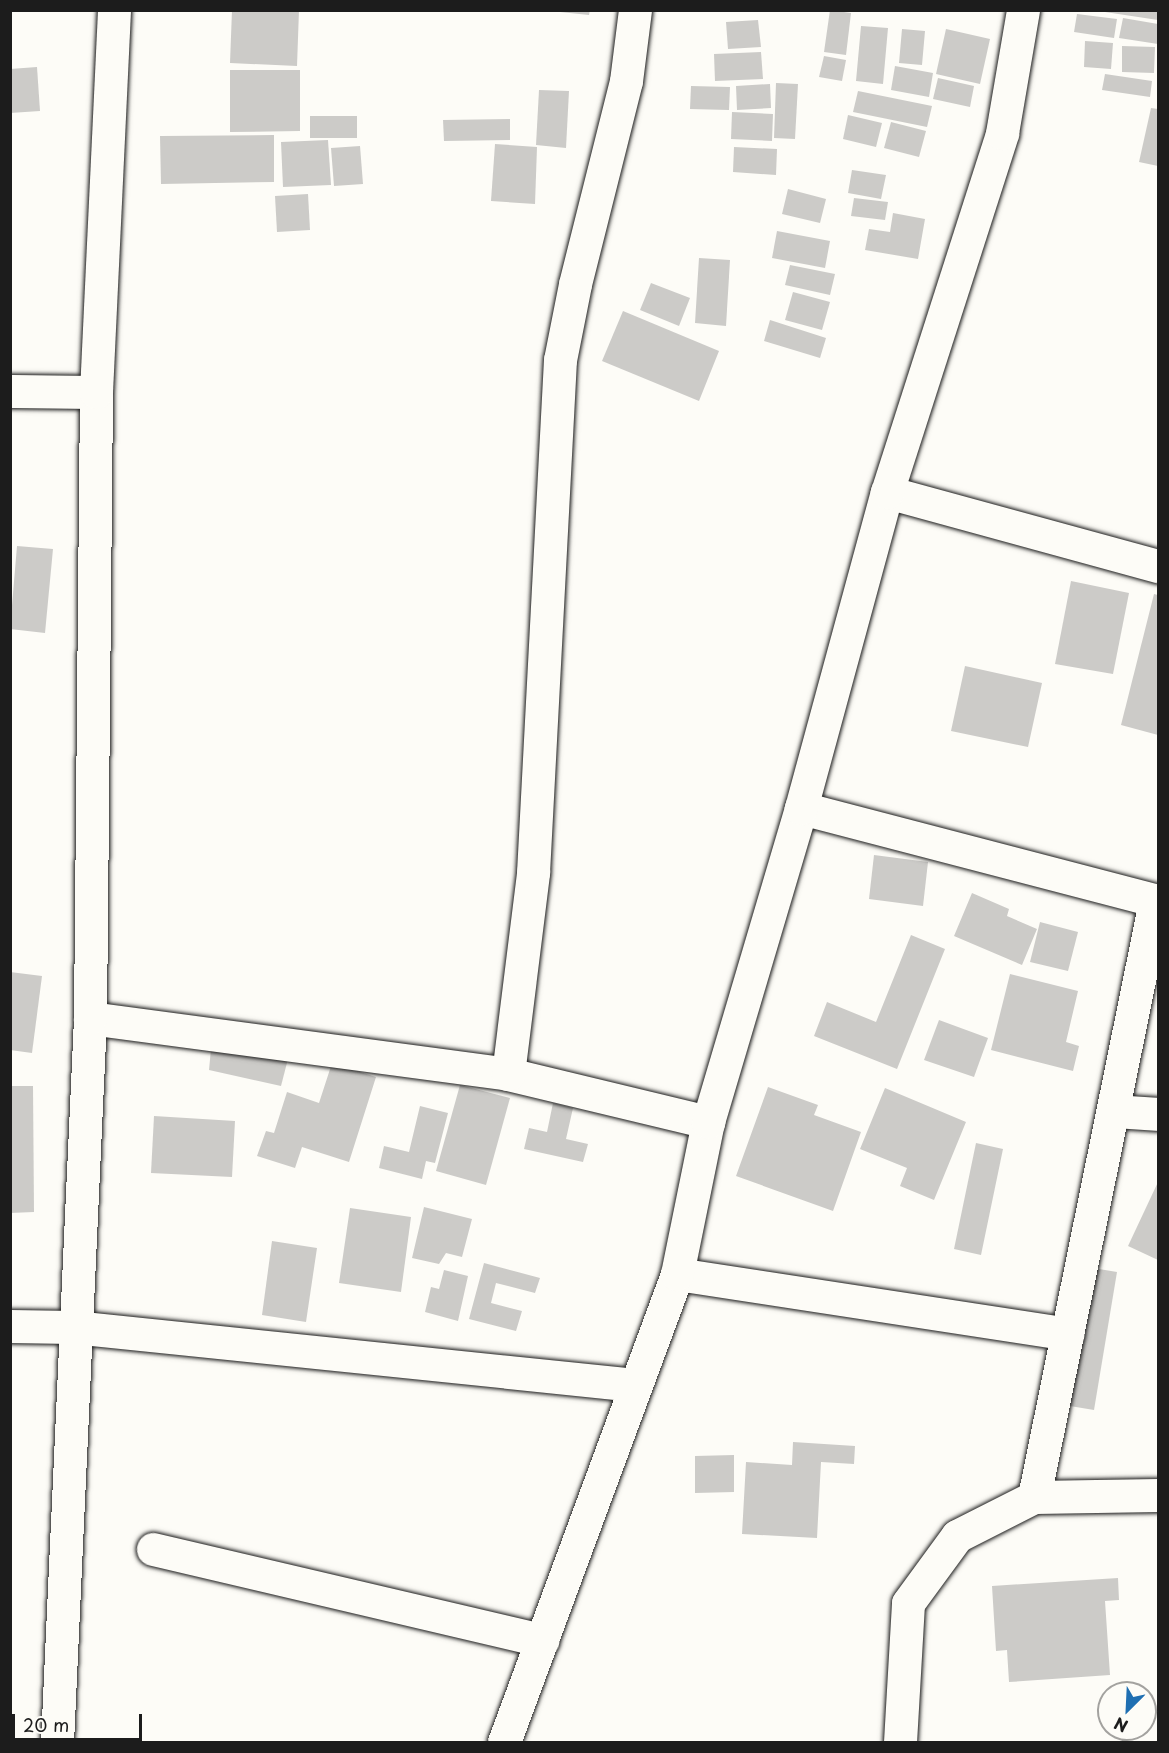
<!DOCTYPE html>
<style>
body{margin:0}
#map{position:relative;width:1169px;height:1753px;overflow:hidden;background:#fdfcf7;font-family:"Playpen Sans",sans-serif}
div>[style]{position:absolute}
.building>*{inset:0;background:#cccbc8}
.roads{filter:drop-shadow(0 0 2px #1c1c1c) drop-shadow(0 0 2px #1c1c1c)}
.minor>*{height:33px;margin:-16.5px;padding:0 16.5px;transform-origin:16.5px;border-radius:16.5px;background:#fdfcf7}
span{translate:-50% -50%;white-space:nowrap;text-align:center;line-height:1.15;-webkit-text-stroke:6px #fdfcf7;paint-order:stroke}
.frame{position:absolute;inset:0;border:12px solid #1c1c1c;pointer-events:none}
.north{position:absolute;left:1097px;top:1681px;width:60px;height:60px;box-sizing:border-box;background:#fdfcf7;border:2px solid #a3a29f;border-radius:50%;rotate:204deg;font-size:16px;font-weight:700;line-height:24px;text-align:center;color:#1c1c1c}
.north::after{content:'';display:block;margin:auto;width:21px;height:27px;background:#1f6fb2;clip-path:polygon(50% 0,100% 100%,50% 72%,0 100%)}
.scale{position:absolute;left:12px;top:1714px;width:130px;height:27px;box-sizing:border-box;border:3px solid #1c1c1c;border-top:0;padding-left:8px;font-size:18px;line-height:21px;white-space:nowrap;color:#1c1c1c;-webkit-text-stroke:4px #fdfcf7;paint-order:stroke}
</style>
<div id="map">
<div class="building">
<div style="clip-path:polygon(232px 10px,299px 10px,297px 66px,230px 63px)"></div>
<div style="clip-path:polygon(541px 10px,590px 10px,589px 15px)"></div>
<div style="clip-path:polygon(830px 10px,851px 13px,846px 55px,824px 52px)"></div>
<div style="clip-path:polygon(1105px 10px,1158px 10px,1158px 20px,1105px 12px)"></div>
<div style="clip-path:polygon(1077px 14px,1117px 19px,1114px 38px,1074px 32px)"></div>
<div style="clip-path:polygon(1123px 18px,1158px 24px,1158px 44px,1119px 38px)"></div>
<div style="clip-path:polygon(758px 20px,761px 47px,728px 49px,726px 22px)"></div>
<div style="clip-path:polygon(861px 26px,888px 28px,883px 84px,856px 81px)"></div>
<div style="clip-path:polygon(902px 29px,925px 31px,922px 65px,899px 63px)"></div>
<div style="clip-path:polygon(946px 29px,990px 39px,980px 84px,936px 74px)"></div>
<div style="clip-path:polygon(1085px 41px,1113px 43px,1111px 69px,1084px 67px)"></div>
<div style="clip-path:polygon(1122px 46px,1155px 47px,1154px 73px,1122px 72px)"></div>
<div style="clip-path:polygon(761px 52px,763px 79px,715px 81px,714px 54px)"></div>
<div style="clip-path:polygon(824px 56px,846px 60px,842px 81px,819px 77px)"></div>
<div style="clip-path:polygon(895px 66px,933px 73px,929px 97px,891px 90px)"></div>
<div style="clip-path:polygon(37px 67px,40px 111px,10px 113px,10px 69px)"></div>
<div style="clip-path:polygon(230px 70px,300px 70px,300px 131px,230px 132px)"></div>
<div style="clip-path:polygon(1105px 74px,1152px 81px,1150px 97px,1102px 90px)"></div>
<div style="clip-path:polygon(938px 78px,974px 86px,970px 107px,933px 99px)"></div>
<div style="clip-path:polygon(776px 83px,798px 84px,795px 139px,774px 138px)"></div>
<div style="clip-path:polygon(770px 84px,771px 108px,737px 110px,736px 86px)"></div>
<div style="clip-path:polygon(691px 86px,730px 87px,729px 110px,690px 109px)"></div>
<div style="clip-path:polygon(539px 90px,569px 91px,566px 148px,536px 145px)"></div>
<div style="clip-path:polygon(858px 91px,932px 106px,927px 127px,853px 112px)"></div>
<div style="clip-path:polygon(1151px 108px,1158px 109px,1158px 166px,1139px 162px)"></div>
<div style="clip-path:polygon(732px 112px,773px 114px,772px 141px,731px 139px)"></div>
<div style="clip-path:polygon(848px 115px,882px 123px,876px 147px,843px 139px)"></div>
<div style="clip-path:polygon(310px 116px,357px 116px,357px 138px,310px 138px)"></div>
<div style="clip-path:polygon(510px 119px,510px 140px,444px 141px,443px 120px)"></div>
<div style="clip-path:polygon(891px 122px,926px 131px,919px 157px,884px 148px)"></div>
<div style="clip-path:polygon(274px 135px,274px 182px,161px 184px,160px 136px)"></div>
<div style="clip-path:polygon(328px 140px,331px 185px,283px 187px,281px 142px)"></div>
<div style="clip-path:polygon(495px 144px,537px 147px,535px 204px,491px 201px)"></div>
<div style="clip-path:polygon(360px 146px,363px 184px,334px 186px,331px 148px)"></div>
<div style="clip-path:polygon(734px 147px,777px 149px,776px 175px,733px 172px)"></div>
<div style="clip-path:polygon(852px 170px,886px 175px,881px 199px,848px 193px)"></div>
<div style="clip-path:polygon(788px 189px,826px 199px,820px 223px,782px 214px)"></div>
<div style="clip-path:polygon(308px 194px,310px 230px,277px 232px,275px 196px)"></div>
<div style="clip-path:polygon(854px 198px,888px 202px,885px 220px,851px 216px)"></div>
<div style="clip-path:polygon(893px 213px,925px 219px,918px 259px,865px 250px,869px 229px,890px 232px)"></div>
<div style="clip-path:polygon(777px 231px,830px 241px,825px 268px,772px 258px)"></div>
<div style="clip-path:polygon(699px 258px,730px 260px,726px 326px,695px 323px)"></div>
<div style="clip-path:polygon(790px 265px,835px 274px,830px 295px,785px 285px)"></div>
<div style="clip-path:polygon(651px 283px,690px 298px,679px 326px,640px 310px)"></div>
<div style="clip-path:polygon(793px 292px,830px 302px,822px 330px,785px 320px)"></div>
<div style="clip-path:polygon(623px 311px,719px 351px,699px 401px,602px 361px)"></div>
<div style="clip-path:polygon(770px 320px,826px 338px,820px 358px,764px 341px)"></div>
<div style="clip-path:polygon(17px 546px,53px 549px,45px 633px,10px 629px)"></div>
<div style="clip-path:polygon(1071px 581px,1129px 593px,1113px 674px,1055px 664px)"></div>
<div style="clip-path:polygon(1154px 594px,1158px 595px,1158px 735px,1121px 725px)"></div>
<div style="clip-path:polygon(965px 666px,1042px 683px,1028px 747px,951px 731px)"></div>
<div style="clip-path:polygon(874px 855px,928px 862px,923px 906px,869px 899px)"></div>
<div style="clip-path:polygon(972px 893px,1009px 909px,1007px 916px,1037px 929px,1022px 965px,954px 936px)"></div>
<div style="clip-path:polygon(1040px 922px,1078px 932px,1068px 971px,1030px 962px)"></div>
<div style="clip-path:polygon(911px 935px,945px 949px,897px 1069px,814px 1036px,827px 1002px,876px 1022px)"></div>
<div style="clip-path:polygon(10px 972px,42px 976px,32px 1053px,10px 1050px)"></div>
<div style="clip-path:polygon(1010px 974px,1078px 991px,1066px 1042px,1079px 1046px,1073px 1071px,991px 1050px)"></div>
<div style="clip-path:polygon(939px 1020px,988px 1038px,974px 1077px,924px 1060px)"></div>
<div style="clip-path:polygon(211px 1049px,289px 1055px,281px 1086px,209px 1070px)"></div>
<div style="clip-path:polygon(332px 1063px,376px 1077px,349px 1162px,302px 1147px,295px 1168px,257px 1156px,266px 1131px,274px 1133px,287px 1092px,319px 1103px)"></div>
<div style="clip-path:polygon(460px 1085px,510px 1098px,486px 1185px,436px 1171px)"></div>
<div style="clip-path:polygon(10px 1086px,33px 1086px,34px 1212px,10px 1213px)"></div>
<div style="clip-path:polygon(768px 1087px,818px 1105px,814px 1115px,861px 1132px,833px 1211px,736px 1176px)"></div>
<div style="clip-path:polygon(885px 1088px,966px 1122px,934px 1200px,900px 1186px,907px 1168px,860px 1149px)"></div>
<div style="clip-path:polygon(553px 1103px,573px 1108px,566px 1139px,588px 1144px,583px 1162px,524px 1149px,529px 1128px,547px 1132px)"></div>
<div style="clip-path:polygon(420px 1106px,448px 1113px,435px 1163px,426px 1161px,422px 1179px,379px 1168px,384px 1146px,409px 1152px)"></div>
<div style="clip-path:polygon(154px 1116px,235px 1121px,232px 1177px,151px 1173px)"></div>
<div style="clip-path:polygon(976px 1143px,1003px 1149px,981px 1255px,954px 1249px)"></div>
<div style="clip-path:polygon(1158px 1182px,1158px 1260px,1128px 1246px)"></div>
<div style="clip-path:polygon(424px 1207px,472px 1219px,462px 1257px,446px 1253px,439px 1264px,412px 1258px)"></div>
<div style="clip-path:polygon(350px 1208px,411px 1217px,401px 1292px,339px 1283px)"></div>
<div style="clip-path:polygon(272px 1241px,317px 1248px,306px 1322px,262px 1315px)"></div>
<div style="clip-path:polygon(484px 1263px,540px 1278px,535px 1293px,496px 1283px,491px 1303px,522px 1311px,516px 1331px,469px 1319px)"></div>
<div style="clip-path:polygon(1087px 1267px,1117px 1272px,1094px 1410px,1064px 1405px)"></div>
<div style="clip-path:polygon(444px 1270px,468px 1276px,458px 1321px,425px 1312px,431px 1287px,439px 1289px)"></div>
<div style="clip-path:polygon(793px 1442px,855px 1446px,854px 1464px,821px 1462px,817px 1538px,742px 1534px,746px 1462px,792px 1465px)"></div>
<div style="clip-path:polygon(734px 1455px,734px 1492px,695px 1493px,695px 1456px)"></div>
<div style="clip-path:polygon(1118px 1578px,1119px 1600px,1105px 1601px,1110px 1675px,1009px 1682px,1007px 1650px,996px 1651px,992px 1586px)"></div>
</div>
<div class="roads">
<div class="minor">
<div style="left:10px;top:391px;width:86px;rotate:0.7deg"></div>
<div style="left:887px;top:492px;width:281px;rotate:15.3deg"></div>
<div style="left:801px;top:808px;width:369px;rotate:14.6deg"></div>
<div style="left:90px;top:1018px;width:422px;rotate:7.6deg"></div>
<div style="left:508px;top:1074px;width:206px;rotate:13.5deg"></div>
<div style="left:508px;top:1074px;width:203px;rotate:-82.9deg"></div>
<div style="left:533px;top:873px;width:514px;rotate:-86.99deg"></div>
<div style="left:560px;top:360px;width:77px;rotate:-78.8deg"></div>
<div style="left:575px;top:284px;width:209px;rotate:-75.9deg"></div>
<div style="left:626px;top:81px;width:72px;rotate:-82.8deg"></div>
<div style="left:1113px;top:1111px;width:45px;rotate:3.8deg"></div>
<div style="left:677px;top:1274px;width:395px;rotate:8.7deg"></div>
<div style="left:10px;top:1326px;width:63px;rotate:0.9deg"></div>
<div style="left:73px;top:1327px;width:565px;rotate:5.89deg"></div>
<div style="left:1034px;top:1497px;width:608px;rotate:-78.52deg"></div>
<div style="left:153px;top:1549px;width:400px;rotate:13.2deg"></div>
<div style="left:57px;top:1742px;width:725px;rotate:-87.39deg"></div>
<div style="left:90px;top:1018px;width:626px;rotate:-89.45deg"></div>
<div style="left:96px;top:392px;width:382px;rotate:-87.3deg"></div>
<div style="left:504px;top:1742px;width:499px;rotate:-69.7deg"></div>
<div style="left:677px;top:1274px;width:155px;rotate:-78.5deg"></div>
<div style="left:708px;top:1122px;width:327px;rotate:-73.5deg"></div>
<div style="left:801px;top:808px;width:327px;rotate:-74.8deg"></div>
<div style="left:887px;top:492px;width:377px;rotate:-72.2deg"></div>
<div style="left:1002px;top:133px;width:125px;rotate:-80.3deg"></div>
<div style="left:900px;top:1742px;width:139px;rotate:-86.7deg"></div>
<div style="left:908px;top:1603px;width:83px;rotate:-53.8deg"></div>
<div style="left:957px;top:1536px;width:86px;rotate:-26.9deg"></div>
<div style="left:1034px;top:1497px;width:124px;rotate:-0.9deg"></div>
</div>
</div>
<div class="frame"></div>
<div class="north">N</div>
<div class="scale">20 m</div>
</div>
